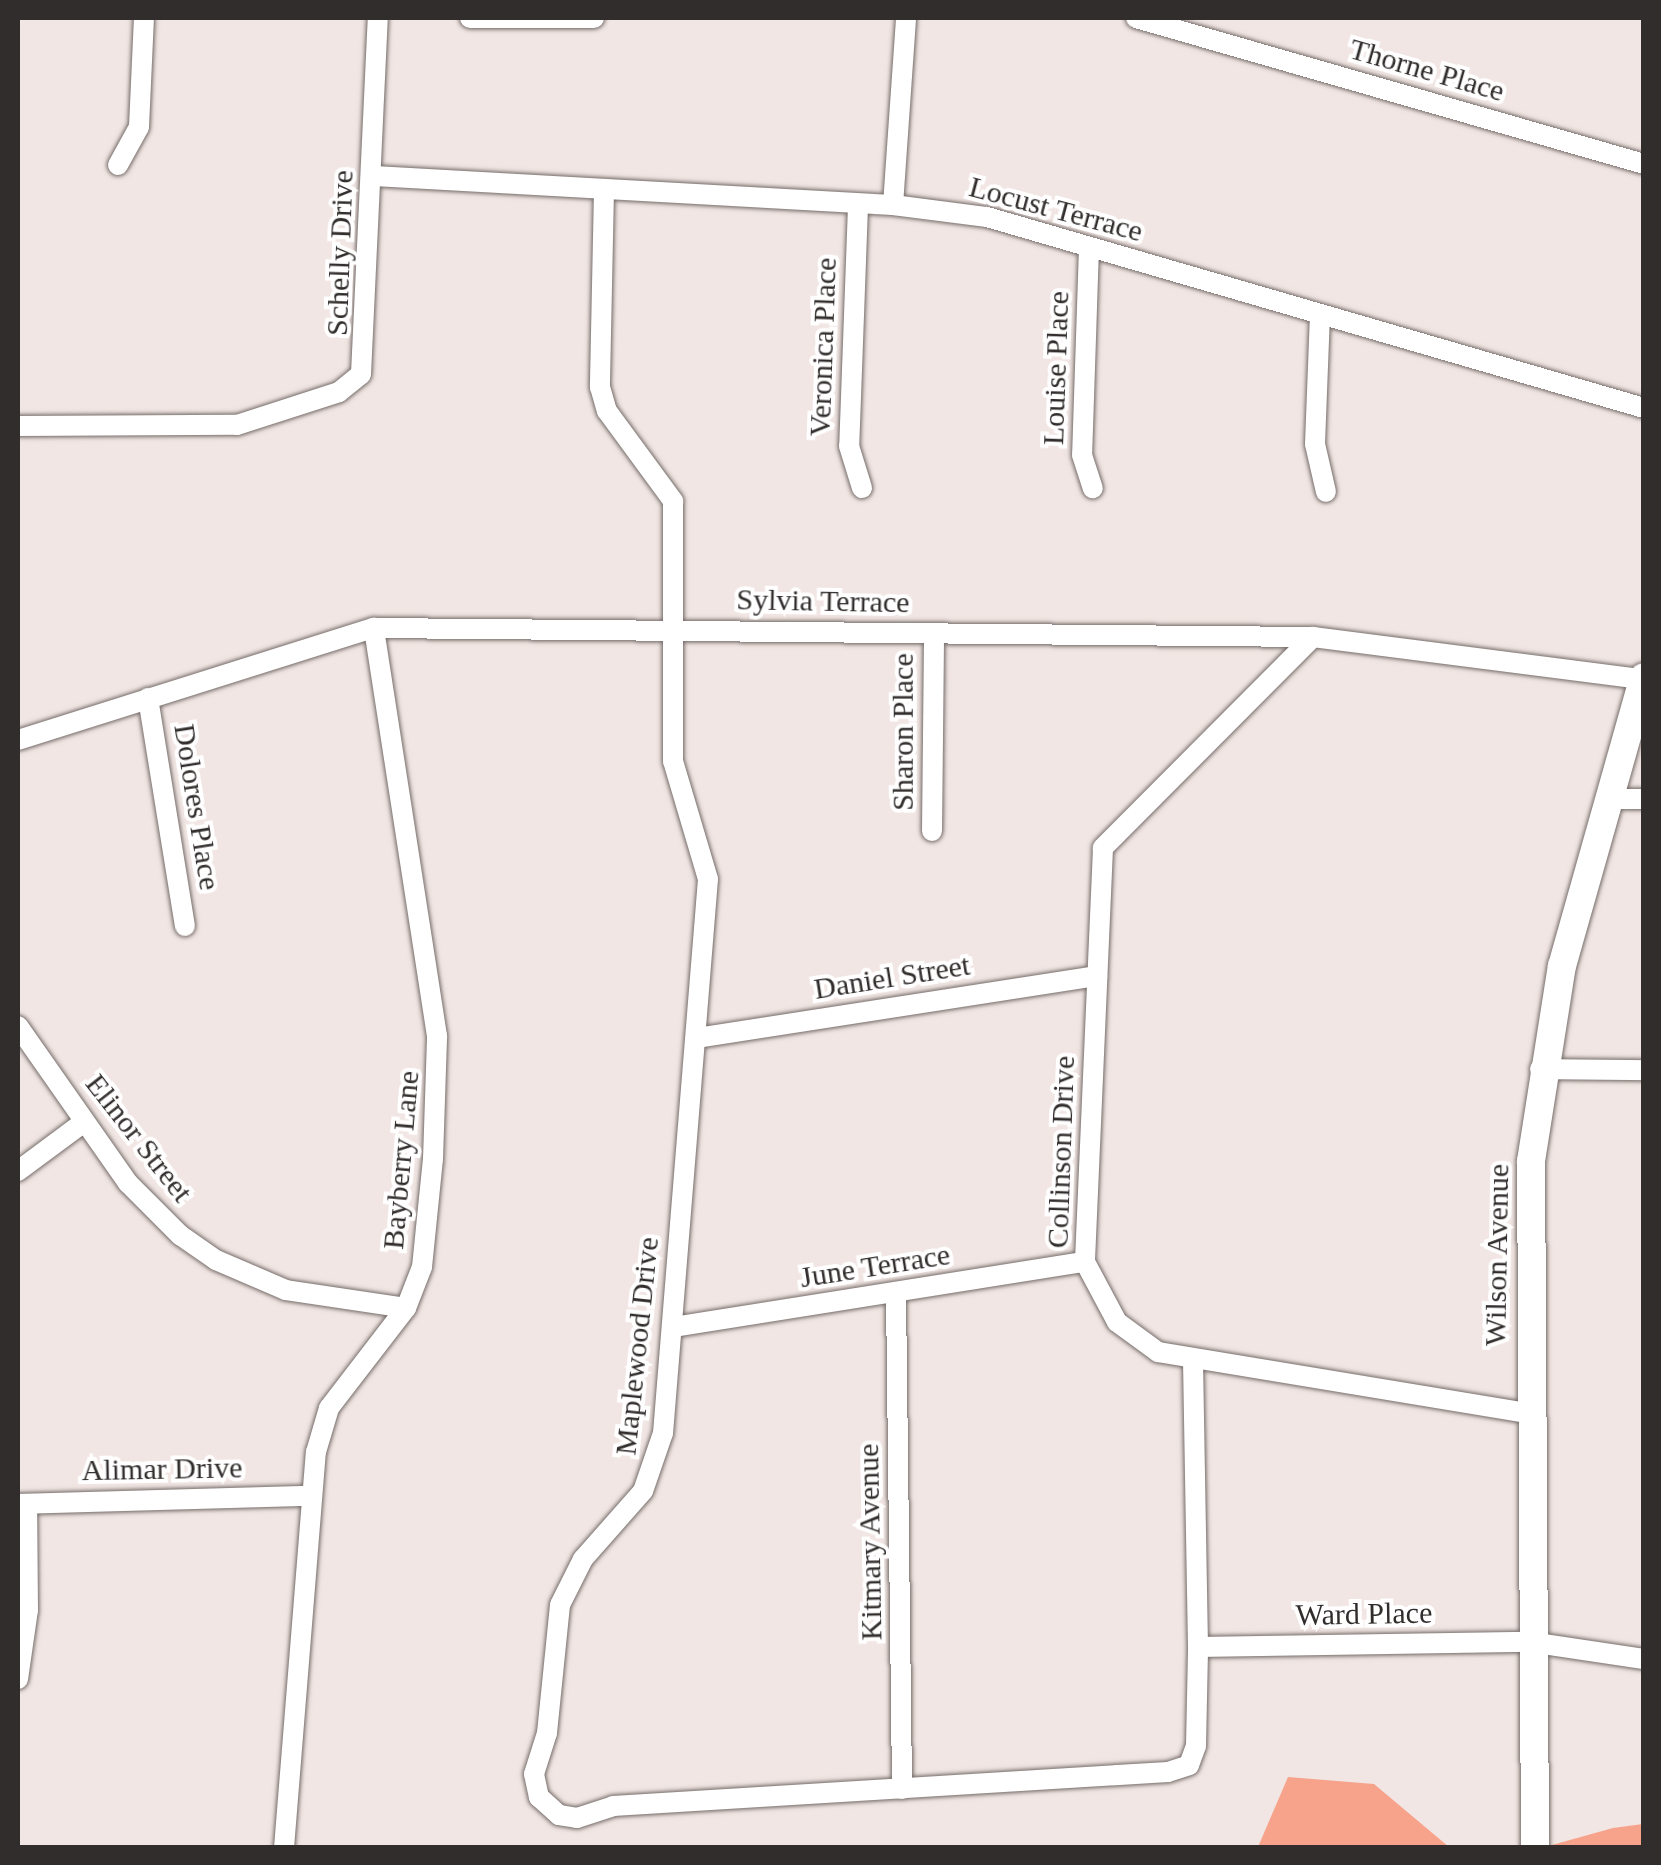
<!DOCTYPE html>
<style>
body{margin:0}
#map{position:relative;width:1661px;height:1865px;overflow:hidden;background:#f1e6e3;font-family:Georgia,serif}
div>[style]{position:absolute}
.green>*{inset:0;background:#f7a38c}
.roads{filter:drop-shadow(0 0 2px #756c69) drop-shadow(0 0 2px #756c69)}
.street>*{height:20px;margin:-10px;padding:0 10px;transform-origin:10px;border-radius:10px;background:#fff}
.secondary>*{height:28px;margin:-14px;padding:0 14px;transform-origin:14px;border-radius:14px;background:#fff}
span{translate:-50% -50%;white-space:nowrap;text-align:center;line-height:1.15;-webkit-text-stroke:8px #fff;paint-order:stroke}
.street-label{font-size:30px;color:#312d2c}
.frame{position:absolute;inset:0;border:20px solid #312d2c;pointer-events:none}
</style>
<div id="map">
<div class="green">
<div style="clip-path:polygon(1288px 1777px,1374px 1784px,1449px 1847px,1258px 1847px)"></div>
<div style="clip-path:polygon(1643px 1824px,1643px 1847px,1541px 1848px,1613px 1828px)"></div>
</div>
<div class="roads">
<div class="street">
<div style="left:470px;top:18px;width:124px"></div>
<div style="left:1136px;top:18px;width:529px;rotate:16.03deg"></div>
<div style="left:118px;top:165px;width:43px;rotate:-61.1deg"></div>
<div style="left:139px;top:127px;width:109px;rotate:-87.4deg"></div>
<div style="left:374px;top:176px;width:520px;rotate:3.2deg"></div>
<div style="left:893px;top:205px;width:95px;rotate:7.3deg"></div>
<div style="left:987px;top:217px;width:684px;rotate:16.21deg"></div>
<div style="left:604px;top:190px;width:197px;rotate:91.2deg"></div>
<div style="left:600px;top:387px;width:25px;rotate:74deg"></div>
<div style="left:607px;top:411px;width:112px;rotate:53.7deg"></div>
<div style="left:673px;top:501px;width:260px;rotate:90deg"></div>
<div style="left:673px;top:761px;width:123px;rotate:73.5deg"></div>
<div style="left:708px;top:879px;width:556px;rotate:94.64deg"></div>
<div style="left:663px;top:1433px;width:61px;rotate:109deg"></div>
<div style="left:643px;top:1491px;width:91px;rotate:131.4deg"></div>
<div style="left:583px;top:1559px;width:51px;rotate:116.6deg"></div>
<div style="left:560px;top:1605px;width:129px;rotate:95.8deg"></div>
<div style="left:547px;top:1733px;width:43px;rotate:107.6deg"></div>
<div style="left:534px;top:1774px;width:24px;rotate:78deg"></div>
<div style="left:539px;top:1797px;width:27px;rotate:42deg"></div>
<div style="left:559px;top:1815px;width:18px;rotate:9deg"></div>
<div style="left:577px;top:1818px;width:38px;rotate:-18deg"></div>
<div style="left:613px;top:1806px;width:556px;rotate:-3.51deg"></div>
<div style="left:1168px;top:1772px;width:22px;rotate:-18deg"></div>
<div style="left:1189px;top:1765px;width:20px;rotate:-70deg"></div>
<div style="left:1196px;top:1746px;width:99px;rotate:-88.8deg"></div>
<div style="left:1198px;top:1647px;width:286px;rotate:-91deg"></div>
<div style="left:893px;top:205px;width:187px;rotate:-86deg"></div>
<div style="left:858px;top:206px;width:240px;rotate:92.1deg"></div>
<div style="left:849px;top:446px;width:44px;rotate:72.8deg"></div>
<div style="left:1089px;top:247px;width:208px;rotate:91.9deg"></div>
<div style="left:1082px;top:455px;width:35px;rotate:72deg"></div>
<div style="left:1320px;top:314px;width:130px;rotate:92.2deg"></div>
<div style="left:1315px;top:444px;width:49px;rotate:77.1deg"></div>
<div style="left:18px;top:426px;width:219px;rotate:-0.3deg"></div>
<div style="left:237px;top:425px;width:107px;rotate:-17.9deg"></div>
<div style="left:339px;top:392px;width:28px;rotate:-39deg"></div>
<div style="left:361px;top:374px;width:356px;rotate:-87.3deg"></div>
<div style="left:1313px;top:637px;width:298px;rotate:134.9deg"></div>
<div style="left:1103px;top:848px;width:414px;rotate:92.5deg"></div>
<div style="left:1085px;top:1262px;width:68px;rotate:61.9deg"></div>
<div style="left:1117px;top:1322px;width:51px;rotate:36.2deg"></div>
<div style="left:1158px;top:1352px;width:374px;rotate:9.4deg"></div>
<div style="left:148px;top:698px;width:231px;rotate:80.8deg"></div>
<div style="left:18px;top:740px;width:373px;rotate:-17.5deg"></div>
<div style="left:374px;top:628px;width:939px;rotate:0.55deg"></div>
<div style="left:1313px;top:637px;width:333px;rotate:7.3deg"></div>
<div style="left:1609px;top:799px;width:35px"></div>
<div style="left:932px;top:831px;width:198px;rotate:-89.4deg"></div>
<div style="left:18px;top:1026px;width:192px;rotate:55deg"></div>
<div style="left:128px;top:1183px;width:74px;rotate:45deg"></div>
<div style="left:180px;top:1235px;width:44px;rotate:34.8deg"></div>
<div style="left:216px;top:1260px;width:76px;rotate:23.2deg"></div>
<div style="left:286px;top:1290px;width:121px;rotate:8.5deg"></div>
<div style="left:696px;top:1038px;width:406px;rotate:-8.8deg"></div>
<div style="left:1540px;top:1069px;width:104px;rotate:0.6deg"></div>
<div style="left:18px;top:1171px;width:82px;rotate:-36.6deg"></div>
<div style="left:896px;top:1294px;width:495px;rotate:89.3deg"></div>
<div style="left:673px;top:1327px;width:417px;rotate:-9deg"></div>
<div style="left:18px;top:1504px;width:291px;rotate:-1.6deg"></div>
<div style="left:1198px;top:1647px;width:332px;rotate:-0.9deg"></div>
<div style="left:1530px;top:1642px;width:115px;rotate:8.5deg"></div>
<div style="left:18px;top:1679px;width:70px;rotate:-81.8deg"></div>
<div style="left:28px;top:1610px;width:105px;rotate:-90.5deg"></div>
<div style="left:284px;top:1848px;width:397px;rotate:-85.4deg"></div>
<div style="left:316px;top:1452px;width:46px;rotate:-73.5deg"></div>
<div style="left:329px;top:1408px;width:126px;rotate:-52.4deg"></div>
<div style="left:406px;top:1308px;width:44px;rotate:-68.7deg"></div>
<div style="left:422px;top:1267px;width:109px;rotate:-84.2deg"></div>
<div style="left:433px;top:1159px;width:123px;rotate:-88.1deg"></div>
<div style="left:437px;top:1036px;width:413px;rotate:-98.8deg"></div>
</div>
<div class="secondary">
<div style="left:1535px;top:1848px;width:687px;rotate:-90.33deg"></div>
<div style="left:1531px;top:1161px;width:197px;rotate:-81deg"></div>
<div style="left:1562px;top:966px;width:300px;rotate:-74.2deg"></div>
</div>
</div>
<div class="street-label">
<span style="left:1427px;top:70px;rotate:16deg">Thorne Place</span>
<span style="left:1056px;top:209px;rotate:15deg">Locust Terrace</span>
<span style="left:340px;top:253px;rotate:-88deg">Schelly Drive</span>
<span style="left:823px;top:347px;rotate:-88deg">Veronica Place</span>
<span style="left:1056px;top:368px;rotate:-88deg">Louise Place</span>
<span style="left:823px;top:601px;rotate:1deg">Sylvia Terrace</span>
<span style="left:903px;top:732px;rotate:-90deg">Sharon Place</span>
<span style="left:197px;top:807px;rotate:81deg">Dolores Place</span>
<span style="left:892px;top:977px;rotate:-9deg">Daniel Street</span>
<span style="left:139px;top:1138px;rotate:52deg">Elinor Street</span>
<span style="left:1061px;top:1152px;rotate:-88deg">Collinson Drive</span>
<span style="left:401px;top:1160px;rotate:-85deg">Bayberry Lane</span>
<span style="left:1497px;top:1255px;rotate:-89deg">Wilson Avenue</span>
<span style="left:875px;top:1266px;rotate:-9deg">June Terrace</span>
<span style="left:637px;top:1346px;rotate:-84deg">Maplewood Drive</span>
<span style="left:162px;top:1469px;rotate:-1deg">Alimar Drive</span>
<span style="left:870px;top:1542px;rotate:-91deg">Kitmary Avenue</span>
<span style="left:1364px;top:1614px;rotate:-1deg">Ward Place</span>
</div>
<div class="frame"></div>
</div>
